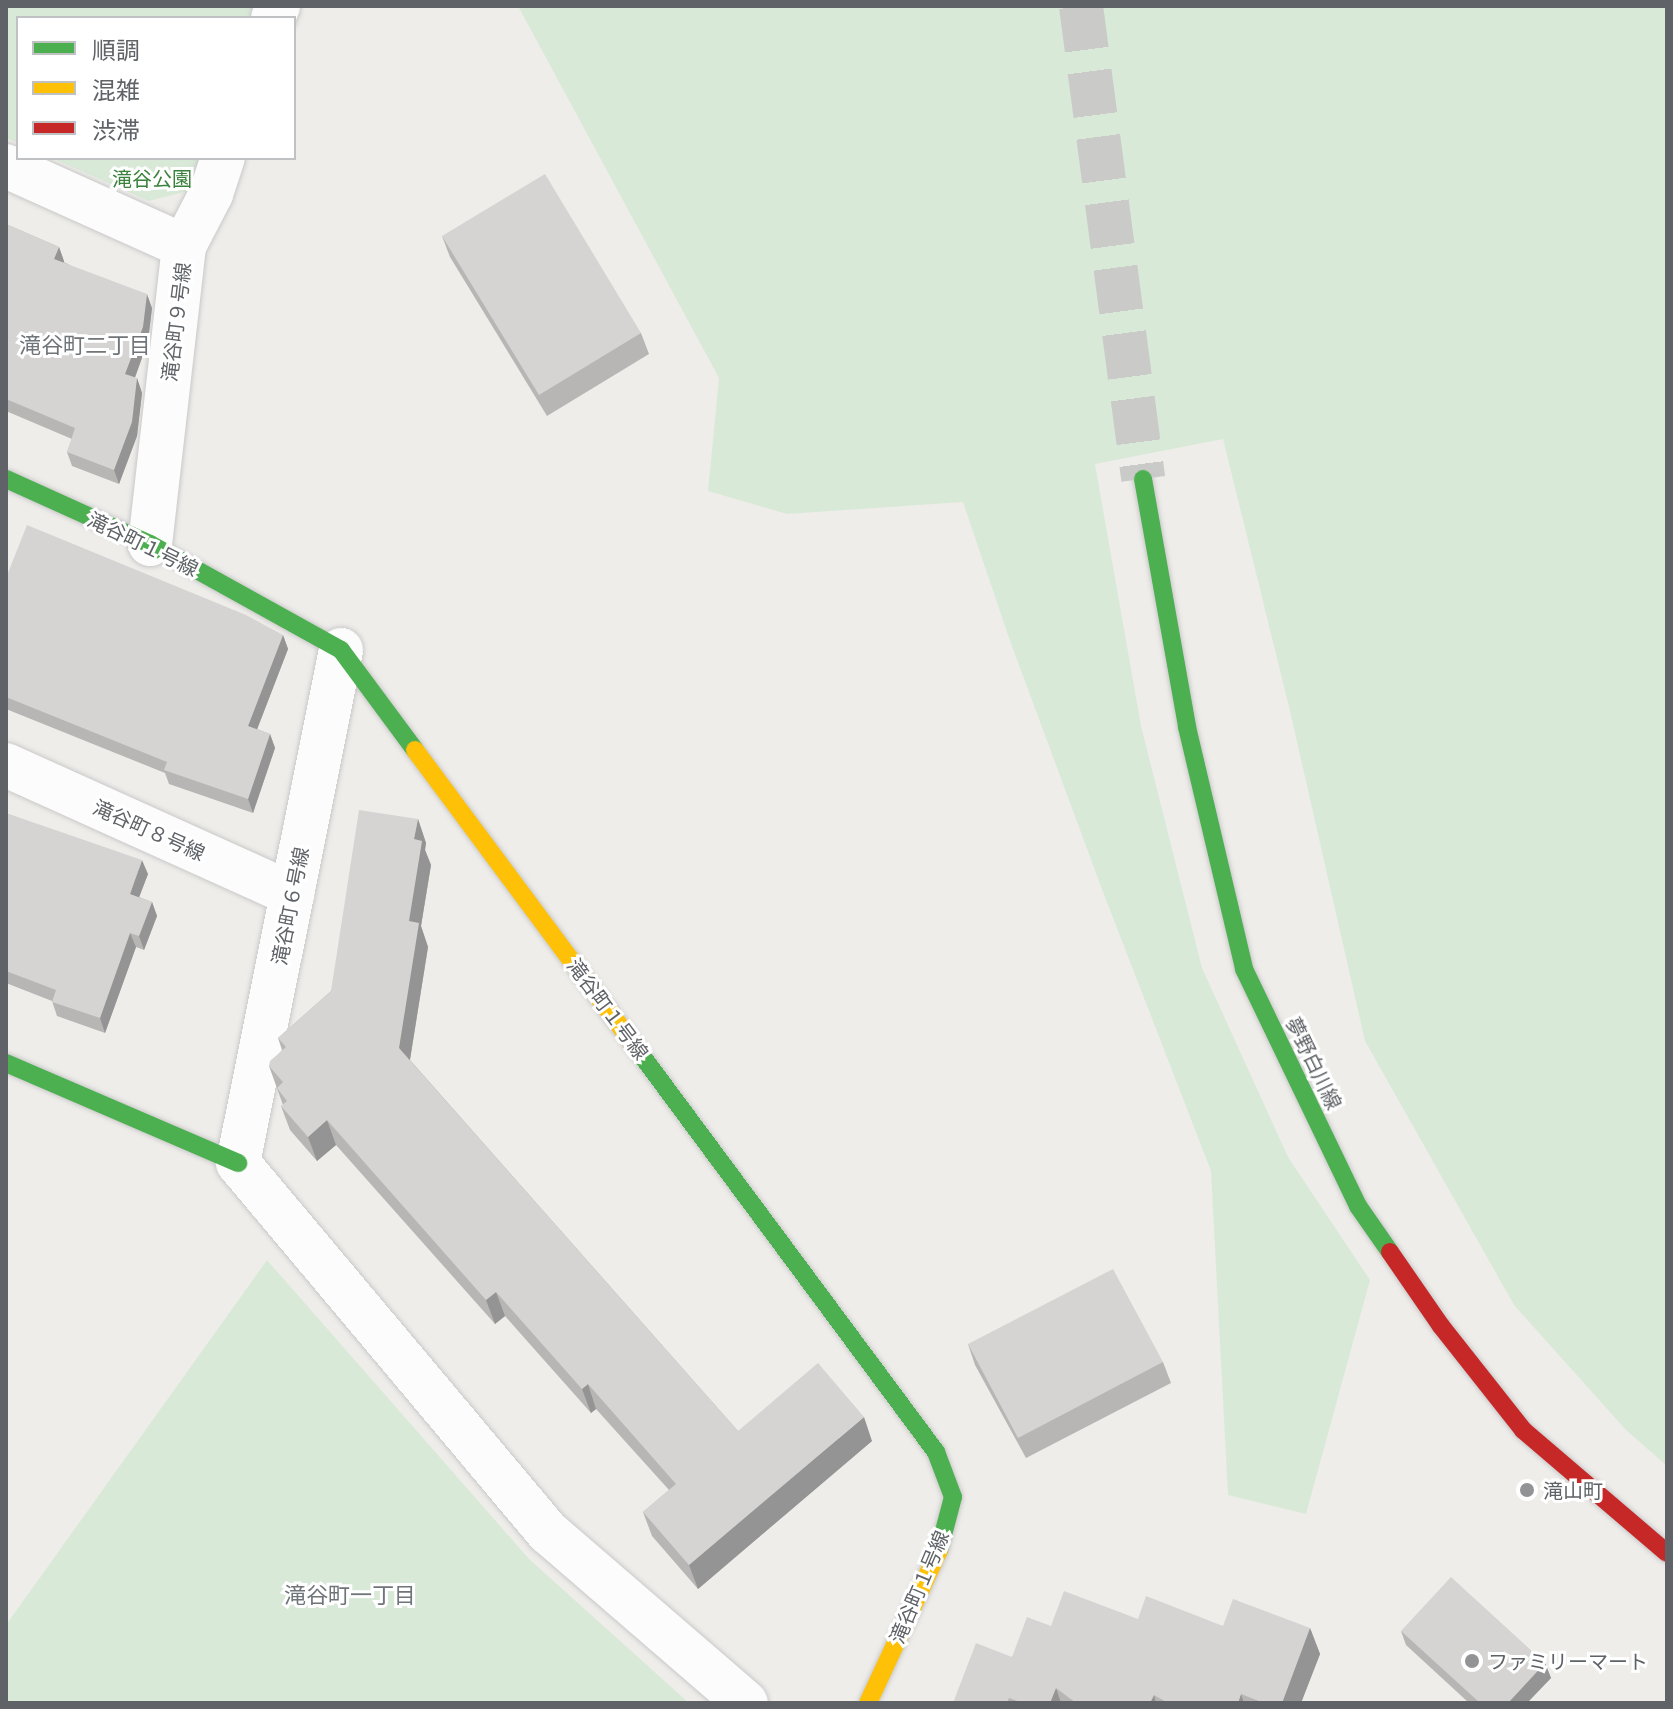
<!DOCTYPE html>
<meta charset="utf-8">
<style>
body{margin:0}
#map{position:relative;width:1673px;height:1709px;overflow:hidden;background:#eeedea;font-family:"IBM Plex Sans","Noto Sans JP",sans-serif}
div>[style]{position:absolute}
.green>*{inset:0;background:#d9e9d7}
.secondary-tunnel>*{height:44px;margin-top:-22px;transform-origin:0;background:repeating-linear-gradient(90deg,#cacac9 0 44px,transparent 0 66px)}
.roads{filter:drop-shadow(0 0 2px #c9c9c9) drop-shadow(0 0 2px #c9c9c9)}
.street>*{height:44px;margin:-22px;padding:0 22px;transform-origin:22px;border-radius:22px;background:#fcfcfc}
.fast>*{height:18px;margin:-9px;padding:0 9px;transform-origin:9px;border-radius:9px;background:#4caf50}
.slow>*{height:18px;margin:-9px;padding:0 9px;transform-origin:9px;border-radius:9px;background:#ffc107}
.jam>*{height:18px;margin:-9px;padding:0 9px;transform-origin:9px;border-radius:9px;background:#c62828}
.wall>*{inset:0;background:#b7b6b5}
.shaded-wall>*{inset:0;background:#959494}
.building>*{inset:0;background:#d5d4d3}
.dots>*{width:22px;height:22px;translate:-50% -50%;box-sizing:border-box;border:4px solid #fff;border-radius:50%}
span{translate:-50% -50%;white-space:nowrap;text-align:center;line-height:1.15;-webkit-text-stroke:6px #fff;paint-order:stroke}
.park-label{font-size:20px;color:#3b833c}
.street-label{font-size:20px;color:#5f6367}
.poi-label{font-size:20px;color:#5f6367}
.left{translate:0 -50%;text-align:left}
.neighbourhood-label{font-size:22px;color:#707579}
.frame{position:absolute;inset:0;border:8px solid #5f6367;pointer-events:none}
.legend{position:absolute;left:16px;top:16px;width:280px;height:144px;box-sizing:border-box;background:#fff;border:2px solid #bfc1c2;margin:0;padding:10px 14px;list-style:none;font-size:24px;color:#5f6367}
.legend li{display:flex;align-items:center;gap:16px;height:40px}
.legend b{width:40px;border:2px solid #bfc1c2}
</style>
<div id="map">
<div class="green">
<div style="clip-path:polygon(6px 6px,264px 6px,260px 18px,18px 18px,18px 143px,6px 138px)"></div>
<div style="clip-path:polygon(518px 6px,1667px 6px,1667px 1466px,1626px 1430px,1514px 1305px,1365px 1041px,1290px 711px,1223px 439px,1095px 464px,1141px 726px,1202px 968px,1288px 1157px,1370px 1280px,1306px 1514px,1228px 1495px,1211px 1171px,1103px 892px,1009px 638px,963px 502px,787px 514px,708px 491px,719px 378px)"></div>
<div style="clip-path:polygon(52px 158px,211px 158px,200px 188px,149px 201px)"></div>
<div style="clip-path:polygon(267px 1260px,529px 1559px,689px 1703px,6px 1703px,6px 1625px)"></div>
</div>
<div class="secondary-tunnel">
<div style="left:1081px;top:6px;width:477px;rotate:82.5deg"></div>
</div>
<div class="roads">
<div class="street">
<div style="left:273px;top:18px;width:13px;rotate:-67deg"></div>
<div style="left:6px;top:166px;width:195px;rotate:24.2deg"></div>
<div style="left:184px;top:246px;width:300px;rotate:96.5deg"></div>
<div style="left:184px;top:246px;width:59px;rotate:-62.6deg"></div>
<div style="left:211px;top:194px;width:38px;rotate:-72deg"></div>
<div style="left:341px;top:650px;width:523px;rotate:101.35deg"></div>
<div style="left:238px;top:1163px;width:483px;rotate:50deg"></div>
<div style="left:549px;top:1533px;width:260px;rotate:40.8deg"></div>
<div style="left:6px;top:765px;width:314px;rotate:24.3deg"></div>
</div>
<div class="fast">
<div style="left:6px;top:479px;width:158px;rotate:24.3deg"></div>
<div style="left:150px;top:544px;width:218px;rotate:29deg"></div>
<div style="left:341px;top:650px;width:124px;rotate:53.5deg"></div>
<div style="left:1143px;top:479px;width:252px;rotate:79.9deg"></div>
<div style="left:1187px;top:727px;width:249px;rotate:76.7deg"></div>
<div style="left:1244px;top:969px;width:263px;rotate:64.3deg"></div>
<div style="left:1358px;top:1206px;width:56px;rotate:55.2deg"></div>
<div style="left:631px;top:1041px;width:512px;rotate:53.42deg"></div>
<div style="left:936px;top:1452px;width:48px;rotate:69.3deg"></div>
<div style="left:953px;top:1497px;width:55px;rotate:104.8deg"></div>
<div style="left:6px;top:1063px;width:253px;rotate:23.3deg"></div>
</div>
<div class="slow">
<div style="left:415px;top:750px;width:362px;rotate:53.4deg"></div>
<div style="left:868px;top:1703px;width:169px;rotate:-65.1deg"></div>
</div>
<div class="jam">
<div style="left:1390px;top:1252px;width:90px;rotate:55.4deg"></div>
<div style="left:1441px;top:1326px;width:132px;rotate:51.7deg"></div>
<div style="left:1523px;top:1430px;width:189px;rotate:40.5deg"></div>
</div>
</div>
<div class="wall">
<div style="clip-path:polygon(6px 224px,59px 247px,64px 262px,152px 308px,148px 341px,135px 378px,137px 378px,142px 393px,137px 436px,119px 484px,72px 466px,67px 452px,72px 439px,6px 411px)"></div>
<div style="clip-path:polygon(442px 236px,641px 333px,649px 354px,547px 416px,450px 257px)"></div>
<div style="clip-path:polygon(6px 578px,283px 635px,288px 649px,257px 729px,270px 734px,275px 748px,253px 813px,169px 784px,165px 773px,6px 709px)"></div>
<div style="clip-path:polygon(6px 813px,148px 874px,139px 897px,152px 902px,157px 916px,144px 950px,136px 947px,105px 1033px,57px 1016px,52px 1001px,6px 983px)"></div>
<div style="clip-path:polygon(418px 819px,426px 843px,425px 850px,431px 865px,421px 926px,428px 947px,410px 1060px,738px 1431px,872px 1441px,698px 1589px,652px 1536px,643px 1512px,669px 1490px,596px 1409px,591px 1413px,505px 1316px,495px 1324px,336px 1145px,317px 1161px,290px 1130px,281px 1106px,283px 1105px,269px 1066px,282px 1050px,278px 1038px,331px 991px)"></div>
<div style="clip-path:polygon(968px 1344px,1163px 1362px,1171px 1383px,1026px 1458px,975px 1365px)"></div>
<div style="clip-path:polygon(1138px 1619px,1223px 1626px,1310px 1628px,1320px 1654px,1301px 1703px,953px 1703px,1051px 1626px)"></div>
<div style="clip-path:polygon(1401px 1631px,1545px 1663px,1551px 1678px,1527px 1703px,1469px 1703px,1406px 1645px)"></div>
</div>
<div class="shaded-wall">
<div style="clip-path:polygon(59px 247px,64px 261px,60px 273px,54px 259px)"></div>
<div style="clip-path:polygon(147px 294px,152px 308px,148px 341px,131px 388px,125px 374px)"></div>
<div style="clip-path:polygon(137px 378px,142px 393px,137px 436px,119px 484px,114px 470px)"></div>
<div style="clip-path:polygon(283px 635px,288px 649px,253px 740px,248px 726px)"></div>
<div style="clip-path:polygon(270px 734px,275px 748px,253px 813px,248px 799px)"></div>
<div style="clip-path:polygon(418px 819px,426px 843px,425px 850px,431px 865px,421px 926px,428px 947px,408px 1072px,399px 1048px,414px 839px)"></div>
<div style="clip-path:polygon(142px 860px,148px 874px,135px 908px,130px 894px)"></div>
<div style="clip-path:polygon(152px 902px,157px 916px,144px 950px,139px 936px)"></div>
<div style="clip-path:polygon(130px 933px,136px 947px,105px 1033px,100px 1018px)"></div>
<div style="clip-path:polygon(327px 1120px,336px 1145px,317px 1161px,308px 1137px)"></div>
<div style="clip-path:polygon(496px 1292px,505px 1316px,495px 1324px,486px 1300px)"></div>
<div style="clip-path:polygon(588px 1384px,596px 1409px,591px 1413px,582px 1389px)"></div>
<div style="clip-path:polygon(864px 1417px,872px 1441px,698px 1589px,689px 1565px)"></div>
<div style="clip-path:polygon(1310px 1628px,1320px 1654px,1301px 1703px,1282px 1703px)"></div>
<div style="clip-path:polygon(1545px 1663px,1551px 1678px,1527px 1703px,1508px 1703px)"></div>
<div style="clip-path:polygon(1056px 1688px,1061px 1703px,1050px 1703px)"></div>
<div style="clip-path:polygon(1241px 1694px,1244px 1703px,1238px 1703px)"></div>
<div style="clip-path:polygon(1154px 1695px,1156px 1703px,1150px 1703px)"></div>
</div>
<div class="building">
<div style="clip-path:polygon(545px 174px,641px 333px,539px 395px,442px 236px)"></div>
<div style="clip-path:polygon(6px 224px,59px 247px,54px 259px,147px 294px,143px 327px,125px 374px,137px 378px,132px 422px,114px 470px,67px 452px,75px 428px,6px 399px)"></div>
<div style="clip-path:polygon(27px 525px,246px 615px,283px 635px,248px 726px,270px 734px,248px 799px,164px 770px,167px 762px,6px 697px,6px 578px)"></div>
<div style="clip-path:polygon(359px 810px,418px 819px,414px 839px,422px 841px,409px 921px,419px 923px,399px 1048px,738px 1431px,818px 1363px,864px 1417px,689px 1565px,643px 1512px,676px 1484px,588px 1384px,582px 1389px,496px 1292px,486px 1300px,327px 1120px,308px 1137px,281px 1106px,287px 1101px,277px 1088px,283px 1082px,269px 1066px,270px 1061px,286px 1047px,278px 1038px,331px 991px)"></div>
<div style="clip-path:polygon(6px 813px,142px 860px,130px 894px,152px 902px,139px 936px,130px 933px,100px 1018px,52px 1002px,56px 990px,6px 971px)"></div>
<div style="clip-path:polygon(1113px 1269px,1163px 1362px,1018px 1438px,968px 1344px)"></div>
<div style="clip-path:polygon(1451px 1577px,1545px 1663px,1508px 1703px,1480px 1703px,1401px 1631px)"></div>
<div style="clip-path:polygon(1064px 1591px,1138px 1619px,1146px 1596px,1223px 1626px,1233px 1599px,1310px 1628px,1282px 1703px,1264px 1703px,1241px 1694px,1238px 1703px,1168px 1703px,1154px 1695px,1150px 1703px,1076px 1703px,1056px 1688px,1050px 1703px,1023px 1703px,1009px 1698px,1007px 1703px,953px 1703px,976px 1643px,1012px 1657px,1027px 1617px,1051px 1626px)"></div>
</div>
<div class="dots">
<div style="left:1527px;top:1490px;background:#919395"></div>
<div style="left:1472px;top:1661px;background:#919395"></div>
</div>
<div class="park-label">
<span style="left:152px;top:178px">滝谷公園</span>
</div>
<div class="street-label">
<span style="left:176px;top:322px;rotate:-83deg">滝谷町９号線</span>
<span style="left:143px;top:544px;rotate:26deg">滝谷町１号線</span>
<span style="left:149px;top:830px;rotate:24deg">滝谷町８号線</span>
<span style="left:290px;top:906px;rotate:-79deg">滝谷町６号線</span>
<span style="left:608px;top:1009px;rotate:53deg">滝谷町１号線</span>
<span style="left:1314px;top:1063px;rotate:64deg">夢野白川線</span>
<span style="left:919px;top:1587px;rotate:-67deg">滝谷町１号線</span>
</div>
<div class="poi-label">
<span class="left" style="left:1543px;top:1490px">滝山町</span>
<span class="left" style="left:1488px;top:1661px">ファミリーマート</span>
</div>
<div class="neighbourhood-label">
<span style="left:85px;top:345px">滝谷町二丁目</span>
<span style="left:350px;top:1595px">滝谷町一丁目</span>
</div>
<div class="frame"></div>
<ul class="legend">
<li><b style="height:10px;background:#4caf50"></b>順調</li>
<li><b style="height:10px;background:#ffc107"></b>混雑</li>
<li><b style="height:10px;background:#c62828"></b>渋滞</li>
</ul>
</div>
